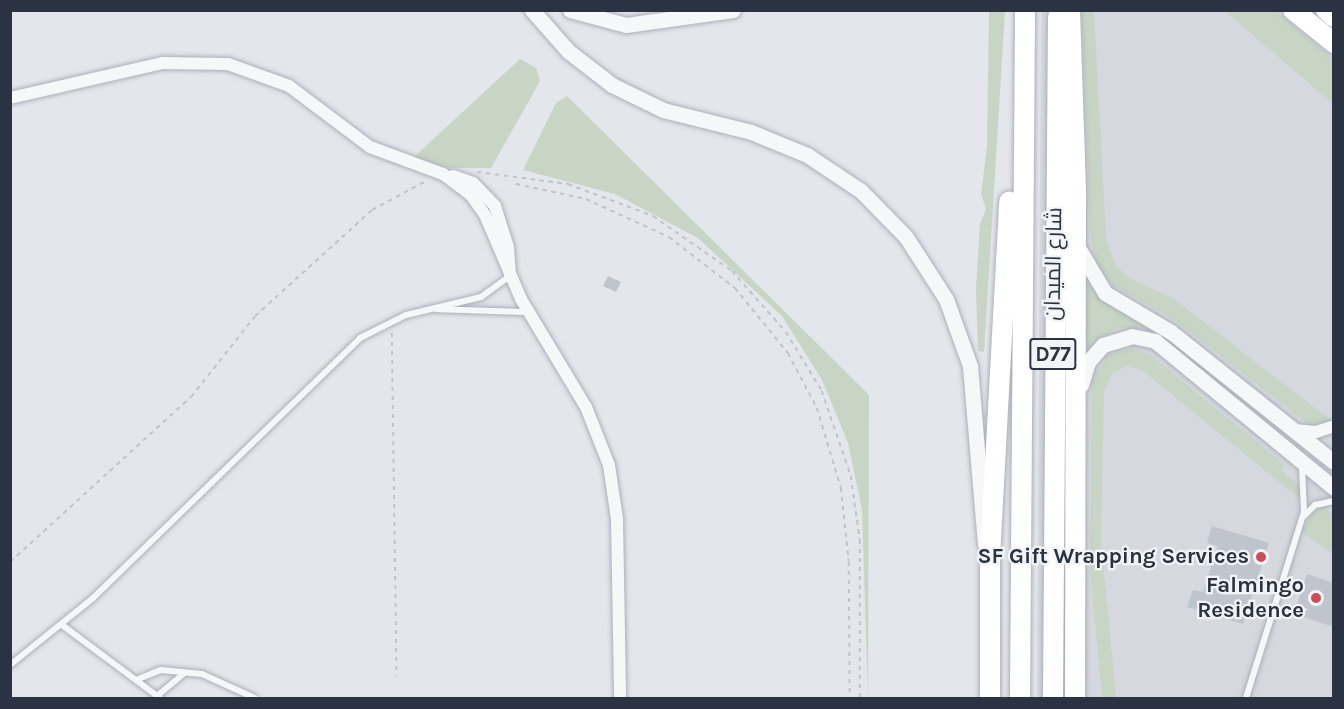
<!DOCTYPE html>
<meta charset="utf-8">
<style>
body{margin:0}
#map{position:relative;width:1344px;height:709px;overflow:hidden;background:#e3e6eb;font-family:Karla,Cairo,sans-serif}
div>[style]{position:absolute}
.built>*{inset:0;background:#d5d8df}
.green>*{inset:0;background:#c8d4c4}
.building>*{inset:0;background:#c0c4cd}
.path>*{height:1.5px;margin-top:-0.75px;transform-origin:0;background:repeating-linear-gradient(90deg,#c0c4c9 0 4.5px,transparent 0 9px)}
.roads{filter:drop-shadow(0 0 2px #acb0b8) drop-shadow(0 0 2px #acb0b8)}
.service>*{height:6px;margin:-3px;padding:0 3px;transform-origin:3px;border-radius:3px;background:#f5f7f9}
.minor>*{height:12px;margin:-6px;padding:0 6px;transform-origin:6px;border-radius:6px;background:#f5f7f9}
.tertiary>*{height:15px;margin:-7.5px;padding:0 7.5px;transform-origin:7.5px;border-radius:7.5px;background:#f5f7f9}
.primary>*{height:20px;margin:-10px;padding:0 10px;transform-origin:10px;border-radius:10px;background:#fff}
.dots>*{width:16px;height:16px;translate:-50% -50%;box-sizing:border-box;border:3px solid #f2f4f8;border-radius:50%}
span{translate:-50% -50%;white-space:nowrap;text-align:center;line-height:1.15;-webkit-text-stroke:4.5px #f2f4f8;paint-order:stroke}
.shield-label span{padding:2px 4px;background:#f2f4f8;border:2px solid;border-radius:4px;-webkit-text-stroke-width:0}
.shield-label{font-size:21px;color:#2b3342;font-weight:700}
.street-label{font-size:22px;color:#2b3342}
.poi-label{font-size:22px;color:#2b3342;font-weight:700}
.right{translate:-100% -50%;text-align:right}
.frame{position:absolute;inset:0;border:12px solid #2b3342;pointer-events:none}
</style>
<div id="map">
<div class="built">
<div style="clip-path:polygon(1041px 11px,1333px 11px,1333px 698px,1037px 698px)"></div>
</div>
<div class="green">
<div style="clip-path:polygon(989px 11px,1005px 11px,984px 352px,978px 351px,976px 288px,980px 224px,986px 209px,981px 194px,987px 148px)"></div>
<div style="clip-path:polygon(1082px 11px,1094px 11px,1106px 237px,1115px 265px,1131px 279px,1174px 299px,1332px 421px,1314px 428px,1172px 318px,1114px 286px,1098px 266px,1091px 242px)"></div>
<div style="clip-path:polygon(1225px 11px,1275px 11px,1333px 59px,1333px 104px)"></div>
<div style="clip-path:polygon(520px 59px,536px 68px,540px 81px,491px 168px,450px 168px,414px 157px)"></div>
<div style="clip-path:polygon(567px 96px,869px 395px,868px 698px,862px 509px,848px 443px,822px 380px,782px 316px,698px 238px,615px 194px,523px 170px,556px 103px)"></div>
<div style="clip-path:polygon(1082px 276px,1106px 303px,1154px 329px,1116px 328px,1084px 352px)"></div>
<div style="clip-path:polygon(1131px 348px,1149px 354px,1285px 465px,1281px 470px,1303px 489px,1301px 500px,1143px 371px,1127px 366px,1112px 373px,1104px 391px,1101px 541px,1116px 698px,1102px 698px,1090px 569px,1092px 381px,1108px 355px)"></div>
<div style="clip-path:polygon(1324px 507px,1333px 515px,1333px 554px,1302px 532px,1312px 513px)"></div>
</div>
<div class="building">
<div style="clip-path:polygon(608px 276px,621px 282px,616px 292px,603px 286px)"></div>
<div style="clip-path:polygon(1212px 526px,1269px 543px,1243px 624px,1187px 607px,1193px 590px,1203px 592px,1218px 546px,1207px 543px)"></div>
<div style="clip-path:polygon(1307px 574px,1334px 583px,1334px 627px,1294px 614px)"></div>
</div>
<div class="path">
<div style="left:477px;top:172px;width:92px;rotate:7.5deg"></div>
<div style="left:568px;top:184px;width:91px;rotate:20.6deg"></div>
<div style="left:653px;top:216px;width:96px;rotate:34.8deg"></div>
<div style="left:732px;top:271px;width:81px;rotate:48.5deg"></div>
<div style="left:786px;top:332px;width:69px;rotate:58.6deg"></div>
<div style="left:822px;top:391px;width:90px;rotate:71.2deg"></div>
<div style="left:851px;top:476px;width:65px;rotate:82deg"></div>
<div style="left:860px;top:540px;width:158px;rotate:90deg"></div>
<div style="left:516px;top:184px;width:72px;rotate:12.1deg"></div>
<div style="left:586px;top:199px;width:91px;rotate:24.6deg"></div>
<div style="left:669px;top:237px;width:83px;rotate:37.7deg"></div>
<div style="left:735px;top:288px;width:84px;rotate:50.8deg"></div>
<div style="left:788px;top:353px;width:62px;rotate:62.2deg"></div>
<div style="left:817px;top:408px;width:84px;rotate:73.3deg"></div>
<div style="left:841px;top:488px;width:74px;rotate:83.8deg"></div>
<div style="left:849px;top:562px;width:136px;rotate:89.6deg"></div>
<div style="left:392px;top:333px;width:343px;rotate:89.2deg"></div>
<div style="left:10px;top:562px;width:245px;rotate:-42.4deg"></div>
<div style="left:191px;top:397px;width:103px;rotate:-51.7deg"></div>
<div style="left:255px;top:316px;width:158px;rotate:-42.2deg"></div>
<div style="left:372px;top:210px;width:61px;rotate:-28.2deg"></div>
</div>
<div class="roads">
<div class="service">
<div style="left:436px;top:309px;width:92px;rotate:1.9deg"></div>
<div style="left:1304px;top:516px;width:16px;rotate:-45deg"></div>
<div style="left:1315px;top:505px;width:19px;rotate:-12deg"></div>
<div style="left:62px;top:625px;width:122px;rotate:36.7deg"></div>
<div style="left:10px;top:665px;width:107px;rotate:-38.9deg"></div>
<div style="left:93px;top:598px;width:373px;rotate:-44.2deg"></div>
<div style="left:360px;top:338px;width:51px;rotate:-26.6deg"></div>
<div style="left:406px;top:315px;width:77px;rotate:-13.5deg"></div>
<div style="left:481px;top:297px;width:36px;rotate:-36deg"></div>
<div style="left:136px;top:680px;width:27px;rotate:-22deg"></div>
<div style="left:161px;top:670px;width:41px;rotate:5.6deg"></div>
<div style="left:202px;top:674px;width:58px;rotate:24.4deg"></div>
<div style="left:157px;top:696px;width:35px;rotate:-40deg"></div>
<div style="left:1246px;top:698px;width:195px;rotate:-72.7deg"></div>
<div style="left:1304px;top:512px;width:46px;rotate:-92.5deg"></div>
</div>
<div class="minor">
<div style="left:10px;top:98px;width:157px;rotate:-12.9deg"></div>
<div style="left:163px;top:63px;width:65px;rotate:0.9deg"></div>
<div style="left:228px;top:64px;width:65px;rotate:19.8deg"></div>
<div style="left:289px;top:86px;width:101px;rotate:37deg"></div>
<div style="left:370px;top:147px;width:78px;rotate:20.3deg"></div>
<div style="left:443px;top:174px;width:35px;rotate:37deg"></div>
<div style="left:471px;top:195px;width:24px;rotate:55deg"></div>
<div style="left:485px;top:215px;width:91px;rotate:66.8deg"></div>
<div style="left:521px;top:299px;width:126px;rotate:59deg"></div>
<div style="left:586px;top:407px;width:62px;rotate:68.4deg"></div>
<div style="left:609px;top:465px;width:55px;rotate:81.6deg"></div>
<div style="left:617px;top:519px;width:179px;rotate:89deg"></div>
<div style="left:453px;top:176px;width:21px;rotate:19deg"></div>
<div style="left:473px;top:183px;width:32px;rotate:46deg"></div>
<div style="left:495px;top:206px;width:43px;rotate:72.4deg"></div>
<div style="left:508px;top:247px;width:29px;rotate:86deg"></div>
<div style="left:1294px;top:430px;width:22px;rotate:5deg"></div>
<div style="left:1316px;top:432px;width:19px;rotate:-18deg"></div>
</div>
<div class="tertiary">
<div style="left:532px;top:10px;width:55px;rotate:48.7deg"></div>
<div style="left:568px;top:51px;width:56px;rotate:37.7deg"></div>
<div style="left:612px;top:85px;width:57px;rotate:26.1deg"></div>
<div style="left:663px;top:110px;width:91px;rotate:14deg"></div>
<div style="left:751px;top:132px;width:61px;rotate:22.3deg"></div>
<div style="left:807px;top:155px;width:65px;rotate:33.7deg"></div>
<div style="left:861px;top:191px;width:64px;rotate:45.6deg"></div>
<div style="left:906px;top:237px;width:74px;rotate:57.2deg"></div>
<div style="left:946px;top:299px;width:71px;rotate:70.3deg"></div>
<div style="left:970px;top:366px;width:179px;rotate:85.2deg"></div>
<div style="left:570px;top:10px;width:58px;rotate:15deg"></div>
<div style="left:626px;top:25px;width:108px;rotate:-8deg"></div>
<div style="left:1079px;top:249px;width:51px;rotate:59.4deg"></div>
<div style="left:1105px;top:293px;width:77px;rotate:30.6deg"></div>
<div style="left:1171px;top:332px;width:208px;rotate:38.6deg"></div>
<div style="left:1081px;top:385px;width:24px;rotate:-73deg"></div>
<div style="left:1088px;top:362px;width:23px;rotate:-49deg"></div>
<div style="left:1103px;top:345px;width:30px;rotate:-17deg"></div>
<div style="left:1132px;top:336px;width:24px;rotate:12deg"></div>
<div style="left:1155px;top:341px;width:232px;rotate:39.4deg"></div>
</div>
<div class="primary">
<div style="left:1070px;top:10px;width:180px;rotate:88.1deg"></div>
<div style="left:1076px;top:190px;width:508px;rotate:90.11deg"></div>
<div style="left:1293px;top:10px;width:53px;rotate:38.8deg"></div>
<div style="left:1326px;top:10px;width:11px;rotate:41deg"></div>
<div style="left:990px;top:698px;width:141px;rotate:-90deg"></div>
<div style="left:990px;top:557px;width:356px;rotate:-86.9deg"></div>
<div style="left:1020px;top:698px;width:688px;rotate:-89.58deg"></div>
<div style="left:1053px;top:698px;width:681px;rotate:-89.58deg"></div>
</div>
</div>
<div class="dots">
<div style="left:1261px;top:557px;background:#cc4c5a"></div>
<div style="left:1316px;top:598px;background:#cc4c5a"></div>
</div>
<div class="shield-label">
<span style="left:1053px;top:354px">D77</span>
</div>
<div class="street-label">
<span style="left:1054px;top:264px;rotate:-89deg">شارع الميدان</span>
</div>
<div class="poi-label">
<span class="right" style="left:1249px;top:557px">SF Gift Wrapping Services</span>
<span class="right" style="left:1304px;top:598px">Falmingo<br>Residence</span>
</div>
<div class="frame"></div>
</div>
